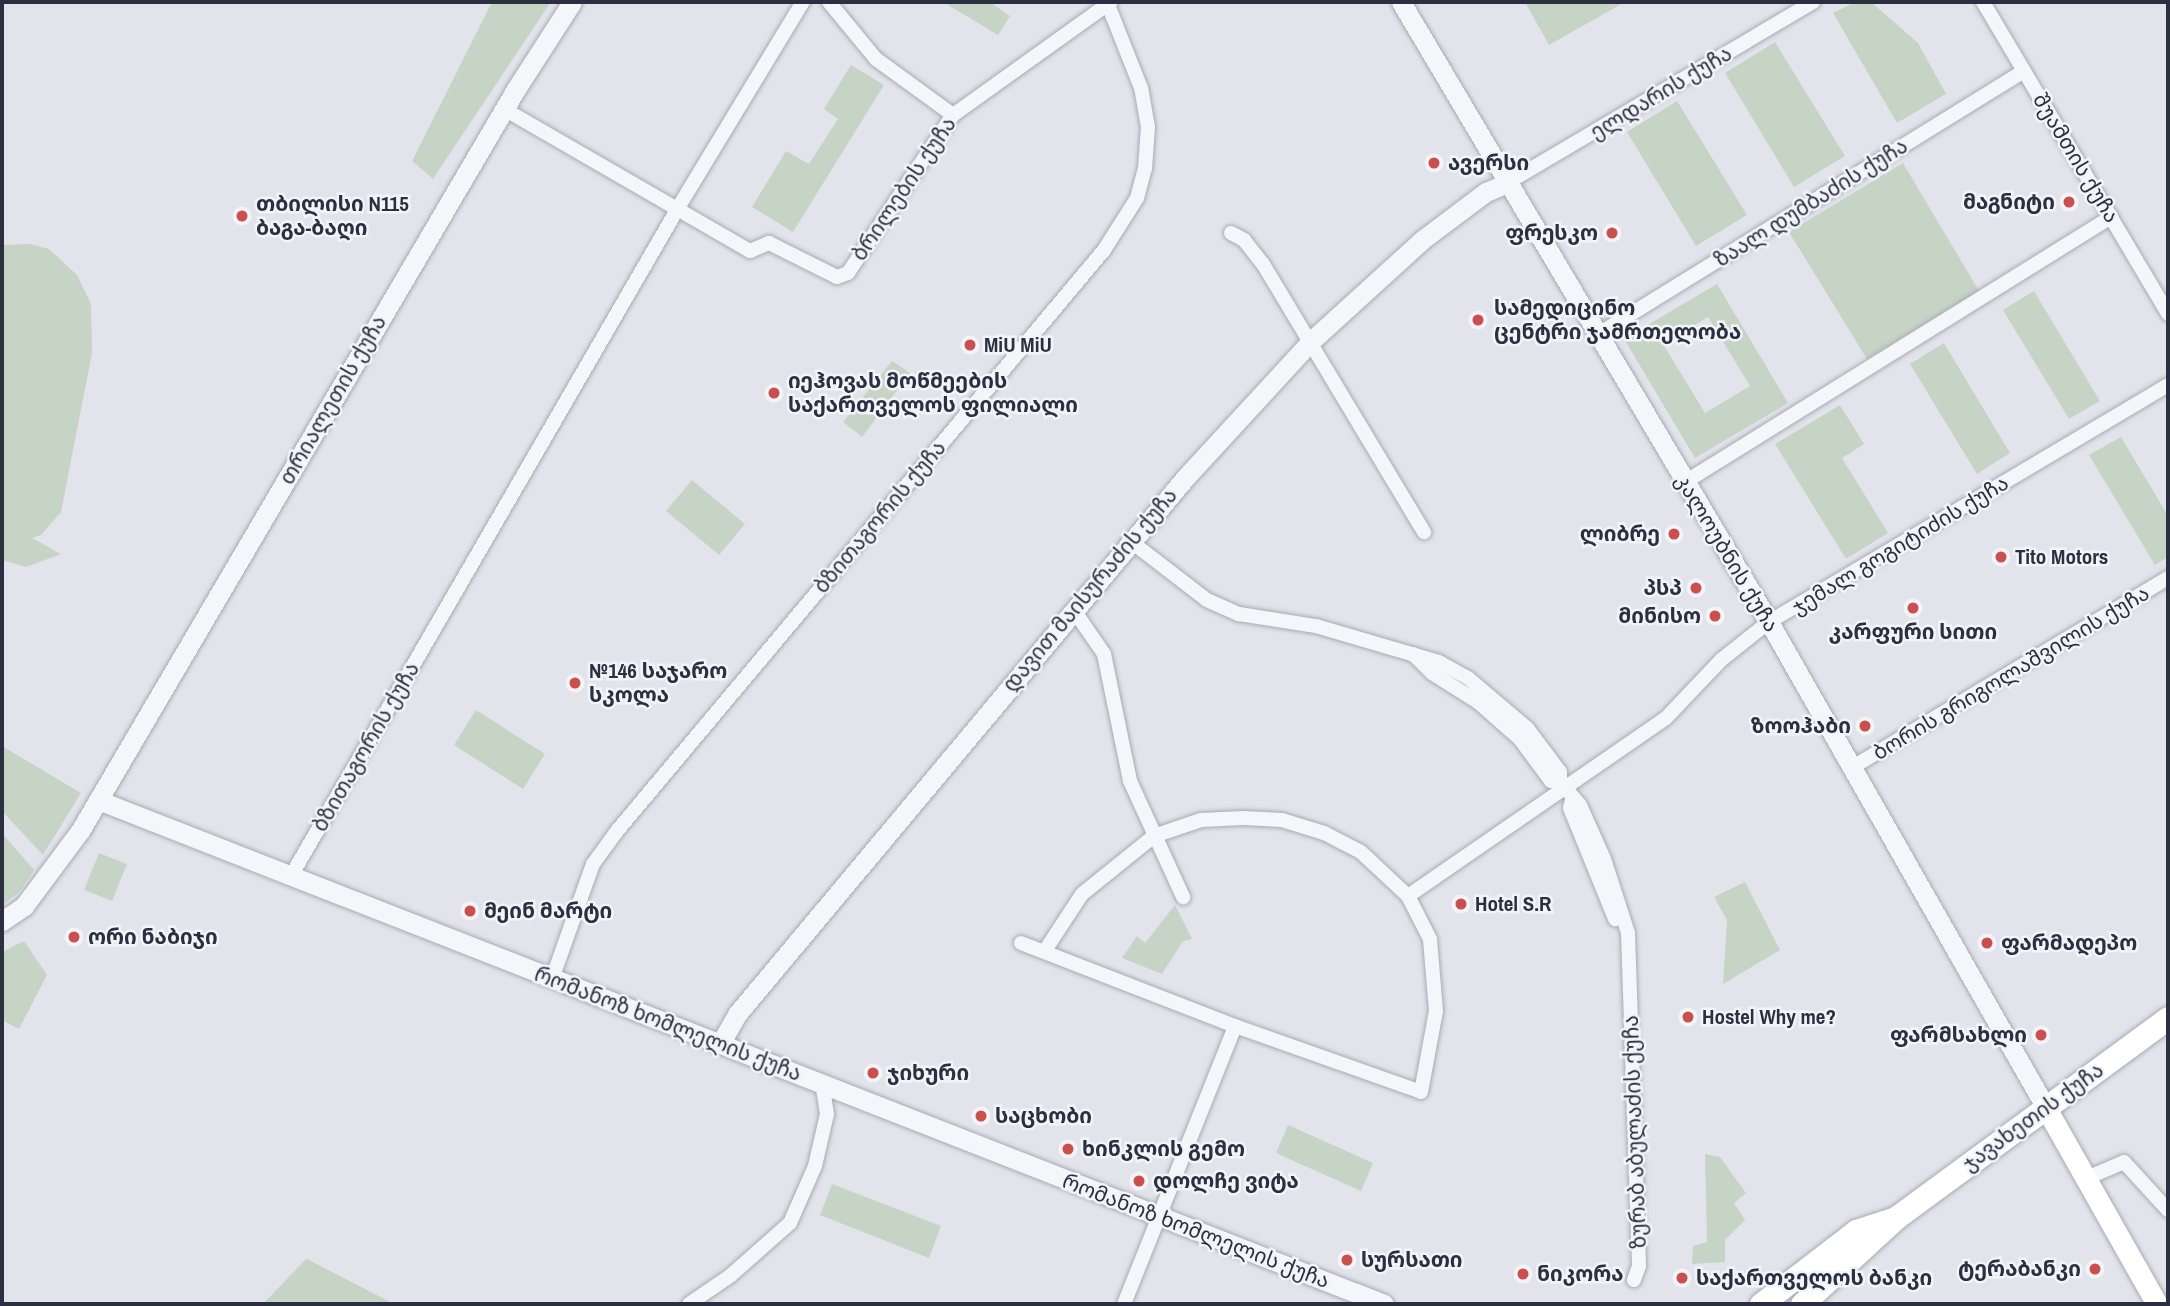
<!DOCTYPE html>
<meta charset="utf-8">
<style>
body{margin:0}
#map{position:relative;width:2170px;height:1306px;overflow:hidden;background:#e3e4eb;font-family:"Archivo Narrow","Noto Sans Georgian",sans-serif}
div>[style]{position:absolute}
.green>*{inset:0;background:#c5d4c4}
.roads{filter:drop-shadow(0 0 2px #a8aab5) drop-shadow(0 0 2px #a8aab5)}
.minor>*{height:14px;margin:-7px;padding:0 7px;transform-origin:7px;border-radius:7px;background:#f5f6f9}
.tertiary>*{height:19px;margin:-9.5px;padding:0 9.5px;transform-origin:9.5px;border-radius:9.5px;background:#f5f6f9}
.secondary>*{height:21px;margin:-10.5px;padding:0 10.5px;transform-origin:10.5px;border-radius:10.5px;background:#fff}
.primary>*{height:23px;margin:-11.5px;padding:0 11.5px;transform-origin:11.5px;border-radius:11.5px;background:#fff}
.dots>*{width:19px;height:19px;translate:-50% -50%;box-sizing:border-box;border:4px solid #f2f4f8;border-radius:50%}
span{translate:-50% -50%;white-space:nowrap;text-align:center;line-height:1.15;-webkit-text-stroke:5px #f2f4f8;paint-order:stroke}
.street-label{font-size:21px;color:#2b2f42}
.poi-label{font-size:21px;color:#2b2f42;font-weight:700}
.left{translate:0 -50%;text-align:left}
.right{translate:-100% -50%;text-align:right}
.frame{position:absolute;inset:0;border:4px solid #2b2f42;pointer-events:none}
</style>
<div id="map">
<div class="green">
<div style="clip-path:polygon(492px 2px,551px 2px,433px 179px,412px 161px)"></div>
<div style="clip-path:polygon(943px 2px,990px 2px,1010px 16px,998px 35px)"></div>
<div style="clip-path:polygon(1525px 2px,1625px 2px,1549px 45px)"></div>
<div style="clip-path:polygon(1855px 2px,1871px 2px,1918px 43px,1946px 94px,1897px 123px,1833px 13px)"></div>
<div style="clip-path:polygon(1775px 42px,1845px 156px,1794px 187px,1725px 73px)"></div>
<div style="clip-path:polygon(851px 65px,884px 85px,793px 232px,752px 207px,786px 151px,809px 164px,838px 119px,824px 109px)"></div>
<div style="clip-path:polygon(1677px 101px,1747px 215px,1696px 246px,1627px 132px)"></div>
<div style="clip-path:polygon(1903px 163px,1979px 291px,1867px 359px,1789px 232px)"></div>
<div style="clip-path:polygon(30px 244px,49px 249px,77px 275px,91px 304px,92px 353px,61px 512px,41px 535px,32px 538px,61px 554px,26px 567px,2px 560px,2px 245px)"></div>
<div style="clip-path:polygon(evenodd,1717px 284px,1788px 403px,1695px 458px,1624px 339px,1717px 284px,1708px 317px,1750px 386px,1705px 413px,1663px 344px,1708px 317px)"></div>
<div style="clip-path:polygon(2034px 291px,2100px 401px,2069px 419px,2003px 310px)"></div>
<div style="clip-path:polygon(1944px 343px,2010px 453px,1977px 474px,1910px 364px)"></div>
<div style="clip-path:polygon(892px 361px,910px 373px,862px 437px,843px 422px)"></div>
<div style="clip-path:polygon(1840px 405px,1864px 444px,1842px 458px,1888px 533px,1846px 559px,1775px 444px)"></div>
<div style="clip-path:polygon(2121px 437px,2168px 516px,2168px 557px,2155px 565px,2089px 455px)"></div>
<div style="clip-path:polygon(692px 480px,745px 524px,719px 555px,666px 511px)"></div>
<div style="clip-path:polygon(476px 710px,545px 754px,523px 789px,454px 745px)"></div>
<div style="clip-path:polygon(2px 746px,81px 793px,43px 855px,2px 811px)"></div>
<div style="clip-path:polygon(2px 833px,34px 870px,19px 892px,2px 905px)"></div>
<div style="clip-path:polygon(99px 853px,127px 864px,112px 901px,84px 890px)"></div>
<div style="clip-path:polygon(1745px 882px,1780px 950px,1723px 984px,1727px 920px,1714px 897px)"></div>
<div style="clip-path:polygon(1175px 905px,1192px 939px,1183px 941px,1162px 974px,1122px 958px,1137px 936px,1145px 943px)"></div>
<div style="clip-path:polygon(24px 941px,47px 975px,19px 1029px,2px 1020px,2px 952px)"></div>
<div style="clip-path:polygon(1288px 1125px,1373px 1163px,1361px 1191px,1276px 1153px)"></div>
<div style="clip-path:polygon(1705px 1154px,1720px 1157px,1746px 1193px,1734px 1203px,1745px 1220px,1725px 1240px,1725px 1262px,1692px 1264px,1693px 1246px,1707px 1242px)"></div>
<div style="clip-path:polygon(832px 1184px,941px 1226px,929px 1258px,820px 1215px)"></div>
<div style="clip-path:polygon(306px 1259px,307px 1259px,394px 1304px,263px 1304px)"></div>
</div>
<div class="roads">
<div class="minor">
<div style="left:829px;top:2px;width:74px;rotate:50.5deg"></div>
<div style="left:876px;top:59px;width:95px;rotate:36deg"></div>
<div style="left:1983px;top:2px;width:363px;rotate:59.3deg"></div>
<div style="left:504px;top:109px;width:284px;rotate:30deg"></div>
<div style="left:750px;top:251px;width:21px;rotate:-23deg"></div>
<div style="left:769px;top:243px;width:76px;rotate:26.6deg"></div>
<div style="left:837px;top:277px;width:12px;rotate:-20deg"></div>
<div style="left:848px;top:273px;width:190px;rotate:-56.4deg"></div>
<div style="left:953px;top:115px;width:194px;rotate:-35.6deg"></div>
<div style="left:1507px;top:183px;width:356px;rotate:-30.6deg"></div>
<div style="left:1231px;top:233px;width:15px;rotate:28deg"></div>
<div style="left:1244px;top:240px;width:31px;rotate:52deg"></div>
<div style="left:1263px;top:264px;width:313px;rotate:59deg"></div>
<div style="left:1597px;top:335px;width:502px;rotate:-31.73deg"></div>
<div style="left:1685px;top:482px;width:502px;rotate:-31.88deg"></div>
<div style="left:1129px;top:540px;width:98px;rotate:37.6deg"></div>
<div style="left:1207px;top:600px;width:35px;rotate:24deg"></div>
<div style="left:1239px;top:614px;width:78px;rotate:8.9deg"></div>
<div style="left:1316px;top:626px;width:128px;rotate:16.3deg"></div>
<div style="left:1439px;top:662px;width:33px;rotate:29deg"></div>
<div style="left:1468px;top:678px;width:77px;rotate:40.3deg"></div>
<div style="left:1527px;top:728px;width:55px;rotate:53.1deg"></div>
<div style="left:1560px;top:772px;width:10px;rotate:90deg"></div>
<div style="left:1560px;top:782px;width:30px;rotate:49deg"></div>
<div style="left:1580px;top:805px;width:59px;rotate:66deg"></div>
<div style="left:1604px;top:859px;width:78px;rotate:72deg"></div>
<div style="left:1628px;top:933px;width:333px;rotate:88.1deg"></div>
<div style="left:1639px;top:1266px;width:15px;rotate:110deg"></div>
<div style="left:1073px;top:609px;width:55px;rotate:55.4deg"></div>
<div style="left:1104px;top:654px;width:130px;rotate:78.4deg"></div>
<div style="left:1130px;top:781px;width:128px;rotate:65.4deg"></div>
<div style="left:1413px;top:654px;width:27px;rotate:45deg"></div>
<div style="left:1432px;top:673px;width:54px;rotate:32.2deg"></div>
<div style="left:1478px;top:702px;width:56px;rotate:41.4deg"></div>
<div style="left:1520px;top:739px;width:52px;rotate:53.6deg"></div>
<div style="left:1551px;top:781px;width:9px;rotate:6deg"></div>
<div style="left:1853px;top:767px;width:367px;rotate:-31deg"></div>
<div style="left:1572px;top:800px;width:8px;rotate:104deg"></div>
<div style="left:1570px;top:808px;width:120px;rotate:67.9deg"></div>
<div style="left:291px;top:876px;width:772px;rotate:-59.91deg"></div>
<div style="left:678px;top:208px;width:241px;rotate:-58.8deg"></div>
<div style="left:1408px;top:896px;width:313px;rotate:-34.6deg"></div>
<div style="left:1666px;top:718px;width:80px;rotate:-46.5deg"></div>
<div style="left:1721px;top:660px;width:61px;rotate:-38.4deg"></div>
<div style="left:1769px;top:622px;width:464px;rotate:-30.7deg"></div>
<div style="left:1021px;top:943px;width:230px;rotate:21.2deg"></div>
<div style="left:1235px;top:1026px;width:197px;rotate:19.5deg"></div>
<div style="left:1421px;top:1092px;width:82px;rotate:-79.5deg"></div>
<div style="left:1436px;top:1011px;width:72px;rotate:-94.8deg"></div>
<div style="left:1430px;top:939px;width:48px;rotate:-117.1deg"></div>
<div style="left:1408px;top:896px;width:64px;rotate:-136.9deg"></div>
<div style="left:1361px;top:852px;width:42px;rotate:-152.8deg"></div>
<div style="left:1324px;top:833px;width:44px;rotate:-162.8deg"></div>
<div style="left:1282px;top:820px;width:39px;rotate:-177deg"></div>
<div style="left:1243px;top:818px;width:42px;rotate:177.3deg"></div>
<div style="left:1201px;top:820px;width:50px;rotate:161.2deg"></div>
<div style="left:1154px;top:836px;width:92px;rotate:141.1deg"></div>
<div style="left:1082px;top:894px;width:69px;rotate:123.2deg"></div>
<div style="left:552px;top:979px;width:122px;rotate:-70.4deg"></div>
<div style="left:593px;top:864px;width:41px;rotate:-54deg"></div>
<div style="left:617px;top:831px;width:758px;rotate:-50.03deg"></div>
<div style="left:1104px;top:250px;width:62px;rotate:-57.6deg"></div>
<div style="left:1137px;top:198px;width:30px;rotate:-75deg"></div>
<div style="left:1145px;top:169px;width:42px;rotate:-85.9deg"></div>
<div style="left:1148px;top:127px;width:40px;rotate:-100deg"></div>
<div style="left:1141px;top:88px;width:92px;rotate:-111.6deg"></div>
<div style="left:2087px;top:1178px;width:40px;rotate:-23.4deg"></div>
<div style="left:2124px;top:1162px;width:65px;rotate:47.5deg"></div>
<div style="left:689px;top:1304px;width:50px;rotate:-34.3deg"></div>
<div style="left:730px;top:1276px;width:80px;rotate:-41.5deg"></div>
<div style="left:790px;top:1223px;width:62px;rotate:-66.3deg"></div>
<div style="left:815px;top:1166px;width:53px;rotate:-77deg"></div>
<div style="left:827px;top:1114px;width:30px;rotate:-99deg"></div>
<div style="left:1124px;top:1304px;width:299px;rotate:-68.2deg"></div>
</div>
<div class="tertiary">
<div style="left:1401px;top:2px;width:721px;rotate:59.31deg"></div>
<div style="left:1769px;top:622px;width:559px;rotate:60.32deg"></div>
<div style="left:98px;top:800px;width:1381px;rotate:21.4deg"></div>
<div style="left:2px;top:921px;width:27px;rotate:-34deg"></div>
<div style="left:24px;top:906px;width:94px;rotate:-53.3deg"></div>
<div style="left:80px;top:831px;width:861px;rotate:-59.56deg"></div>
<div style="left:516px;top:89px;width:103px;rotate:-57.2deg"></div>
<div style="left:720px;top:1044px;width:36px;rotate:-60deg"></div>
<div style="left:738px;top:1013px;width:697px;rotate:-50.12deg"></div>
<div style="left:1185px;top:478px;width:185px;rotate:-47.4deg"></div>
<div style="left:1310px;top:342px;width:151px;rotate:-42.3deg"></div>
<div style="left:1422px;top:240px;width:80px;rotate:-36.9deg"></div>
<div style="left:1486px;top:192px;width:23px;rotate:-23deg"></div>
</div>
<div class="secondary">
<div style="left:2046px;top:1108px;width:225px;rotate:60.5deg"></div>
</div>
<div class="primary">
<div style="left:1761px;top:1304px;width:120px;rotate:-37.5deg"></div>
<div style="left:1856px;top:1231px;width:38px;rotate:-18deg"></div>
<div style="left:1802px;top:1304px;width:129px;rotate:-42.5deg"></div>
<div style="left:1897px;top:1217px;width:336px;rotate:-36.3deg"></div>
</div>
</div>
<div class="dots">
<div style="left:1434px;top:163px;background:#cb4f4c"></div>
<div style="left:2069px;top:202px;background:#cb4f4c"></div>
<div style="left:242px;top:216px;background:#cb4f4c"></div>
<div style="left:1612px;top:233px;background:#cb4f4c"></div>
<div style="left:1478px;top:320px;background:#cb4f4c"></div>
<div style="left:970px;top:345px;background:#cb4f4c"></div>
<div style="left:774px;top:393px;background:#cb4f4c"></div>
<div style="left:1674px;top:534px;background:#cb4f4c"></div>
<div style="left:2001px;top:557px;background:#cb4f4c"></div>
<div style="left:1696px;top:588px;background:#cb4f4c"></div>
<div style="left:1913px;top:608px;background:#cb4f4c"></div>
<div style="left:1715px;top:616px;background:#cb4f4c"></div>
<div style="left:575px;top:683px;background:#cb4f4c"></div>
<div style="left:1865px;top:726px;background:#cb4f4c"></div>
<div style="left:1461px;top:904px;background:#cb4f4c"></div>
<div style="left:470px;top:911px;background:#cb4f4c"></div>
<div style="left:74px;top:937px;background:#cb4f4c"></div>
<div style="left:1987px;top:943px;background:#cb4f4c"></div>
<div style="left:1688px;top:1017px;background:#cb4f4c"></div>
<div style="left:2041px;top:1035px;background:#cb4f4c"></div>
<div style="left:873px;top:1073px;background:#cb4f4c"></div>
<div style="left:981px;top:1116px;background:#cb4f4c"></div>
<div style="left:1068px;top:1149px;background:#cb4f4c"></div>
<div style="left:1139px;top:1181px;background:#cb4f4c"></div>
<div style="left:1347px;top:1260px;background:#cb4f4c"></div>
<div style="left:2095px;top:1269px;background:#cb4f4c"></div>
<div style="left:1523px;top:1274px;background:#cb4f4c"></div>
<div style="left:1682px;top:1278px;background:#cb4f4c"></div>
</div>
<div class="street-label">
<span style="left:1661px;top:93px;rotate:-31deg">ელდარის ქუჩა</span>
<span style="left:2076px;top:158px;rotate:59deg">შუამთის ქუჩა</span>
<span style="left:904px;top:189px;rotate:-56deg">ბრილების ქუჩა</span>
<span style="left:1811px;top:203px;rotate:-32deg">ზაალ დუმბაძის ქუჩა</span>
<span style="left:333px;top:400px;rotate:-60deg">თრიალეთის ქუჩა</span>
<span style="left:880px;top:517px;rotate:-50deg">ბზითაგორის ქუჩა</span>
<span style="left:1900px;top:545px;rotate:-31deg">ჯემალ გოგიტიძის ქუჩა</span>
<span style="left:1727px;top:553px;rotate:59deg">კალოუბნის ქუჩა</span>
<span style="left:1090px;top:590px;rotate:-50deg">დავით მაისურაძის ქუჩა</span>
<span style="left:2011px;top:673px;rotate:-31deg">ბორის გრიგოლაშვილის ქუჩა</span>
<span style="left:366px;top:747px;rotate:-60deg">ბზითაგორის ქუჩა</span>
<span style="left:668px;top:1024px;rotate:21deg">რომანოზ ხომლელის ქუჩა</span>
<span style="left:2033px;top:1117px;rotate:-36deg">ჯავახეთის ქუჩა</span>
<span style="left:1635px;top:1132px;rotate:-92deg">ზურაბ აბულაძის ქუჩა</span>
<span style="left:1196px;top:1231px;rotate:21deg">რომანოზ ხომლელის ქუჩა</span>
</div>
<div class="poi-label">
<span class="left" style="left:1448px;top:163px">ავერსი</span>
<span class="right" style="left:2055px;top:202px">მაგნიტი</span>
<span class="left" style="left:256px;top:216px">თბილისი N115<br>ბაგა-ბაღი</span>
<span class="right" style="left:1598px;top:233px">ფრესკო</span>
<span class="left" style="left:1494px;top:320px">სამედიცინო<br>ცენტრი ჯამრთელობა</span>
<span class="left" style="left:984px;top:345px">MiU MiU</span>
<span class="left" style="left:788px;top:393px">იეჰოვას მოწმეების<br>საქართველოს ფილიალი</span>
<span class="right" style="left:1660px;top:534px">ლიბრე</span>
<span class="left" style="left:2015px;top:557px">Tito Motors</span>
<span class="right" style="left:1682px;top:588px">პსპ</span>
<span class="right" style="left:1701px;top:616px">მინისო</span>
<span style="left:1913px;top:632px">კარფური სითი</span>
<span class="left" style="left:589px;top:683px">№146 საჯარო<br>სკოლა</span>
<span class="right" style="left:1851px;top:726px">ზოოჰაბი</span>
<span class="left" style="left:1475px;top:904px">Hotel S.R</span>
<span class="left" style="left:484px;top:911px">მეინ მარტი</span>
<span class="left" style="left:88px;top:937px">ორი ნაბიჯი</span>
<span class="left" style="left:2001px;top:943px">ფარმადეპო</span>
<span class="left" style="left:1702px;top:1017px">Hostel Why me?</span>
<span class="right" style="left:2027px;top:1035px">ფარმსახლი</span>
<span class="left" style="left:887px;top:1073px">ჯიხური</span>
<span class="left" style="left:995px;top:1116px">საცხობი</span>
<span class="left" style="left:1082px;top:1149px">ხინკლის გემო</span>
<span class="left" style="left:1153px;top:1181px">დოლჩე ვიტა</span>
<span class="left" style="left:1361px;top:1260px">სურსათი</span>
<span class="right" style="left:2081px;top:1269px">ტერაბანკი</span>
<span class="left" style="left:1537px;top:1274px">ნიკორა</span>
<span class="left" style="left:1696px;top:1278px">საქართველოს ბანკი</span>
</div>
<div class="frame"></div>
</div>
